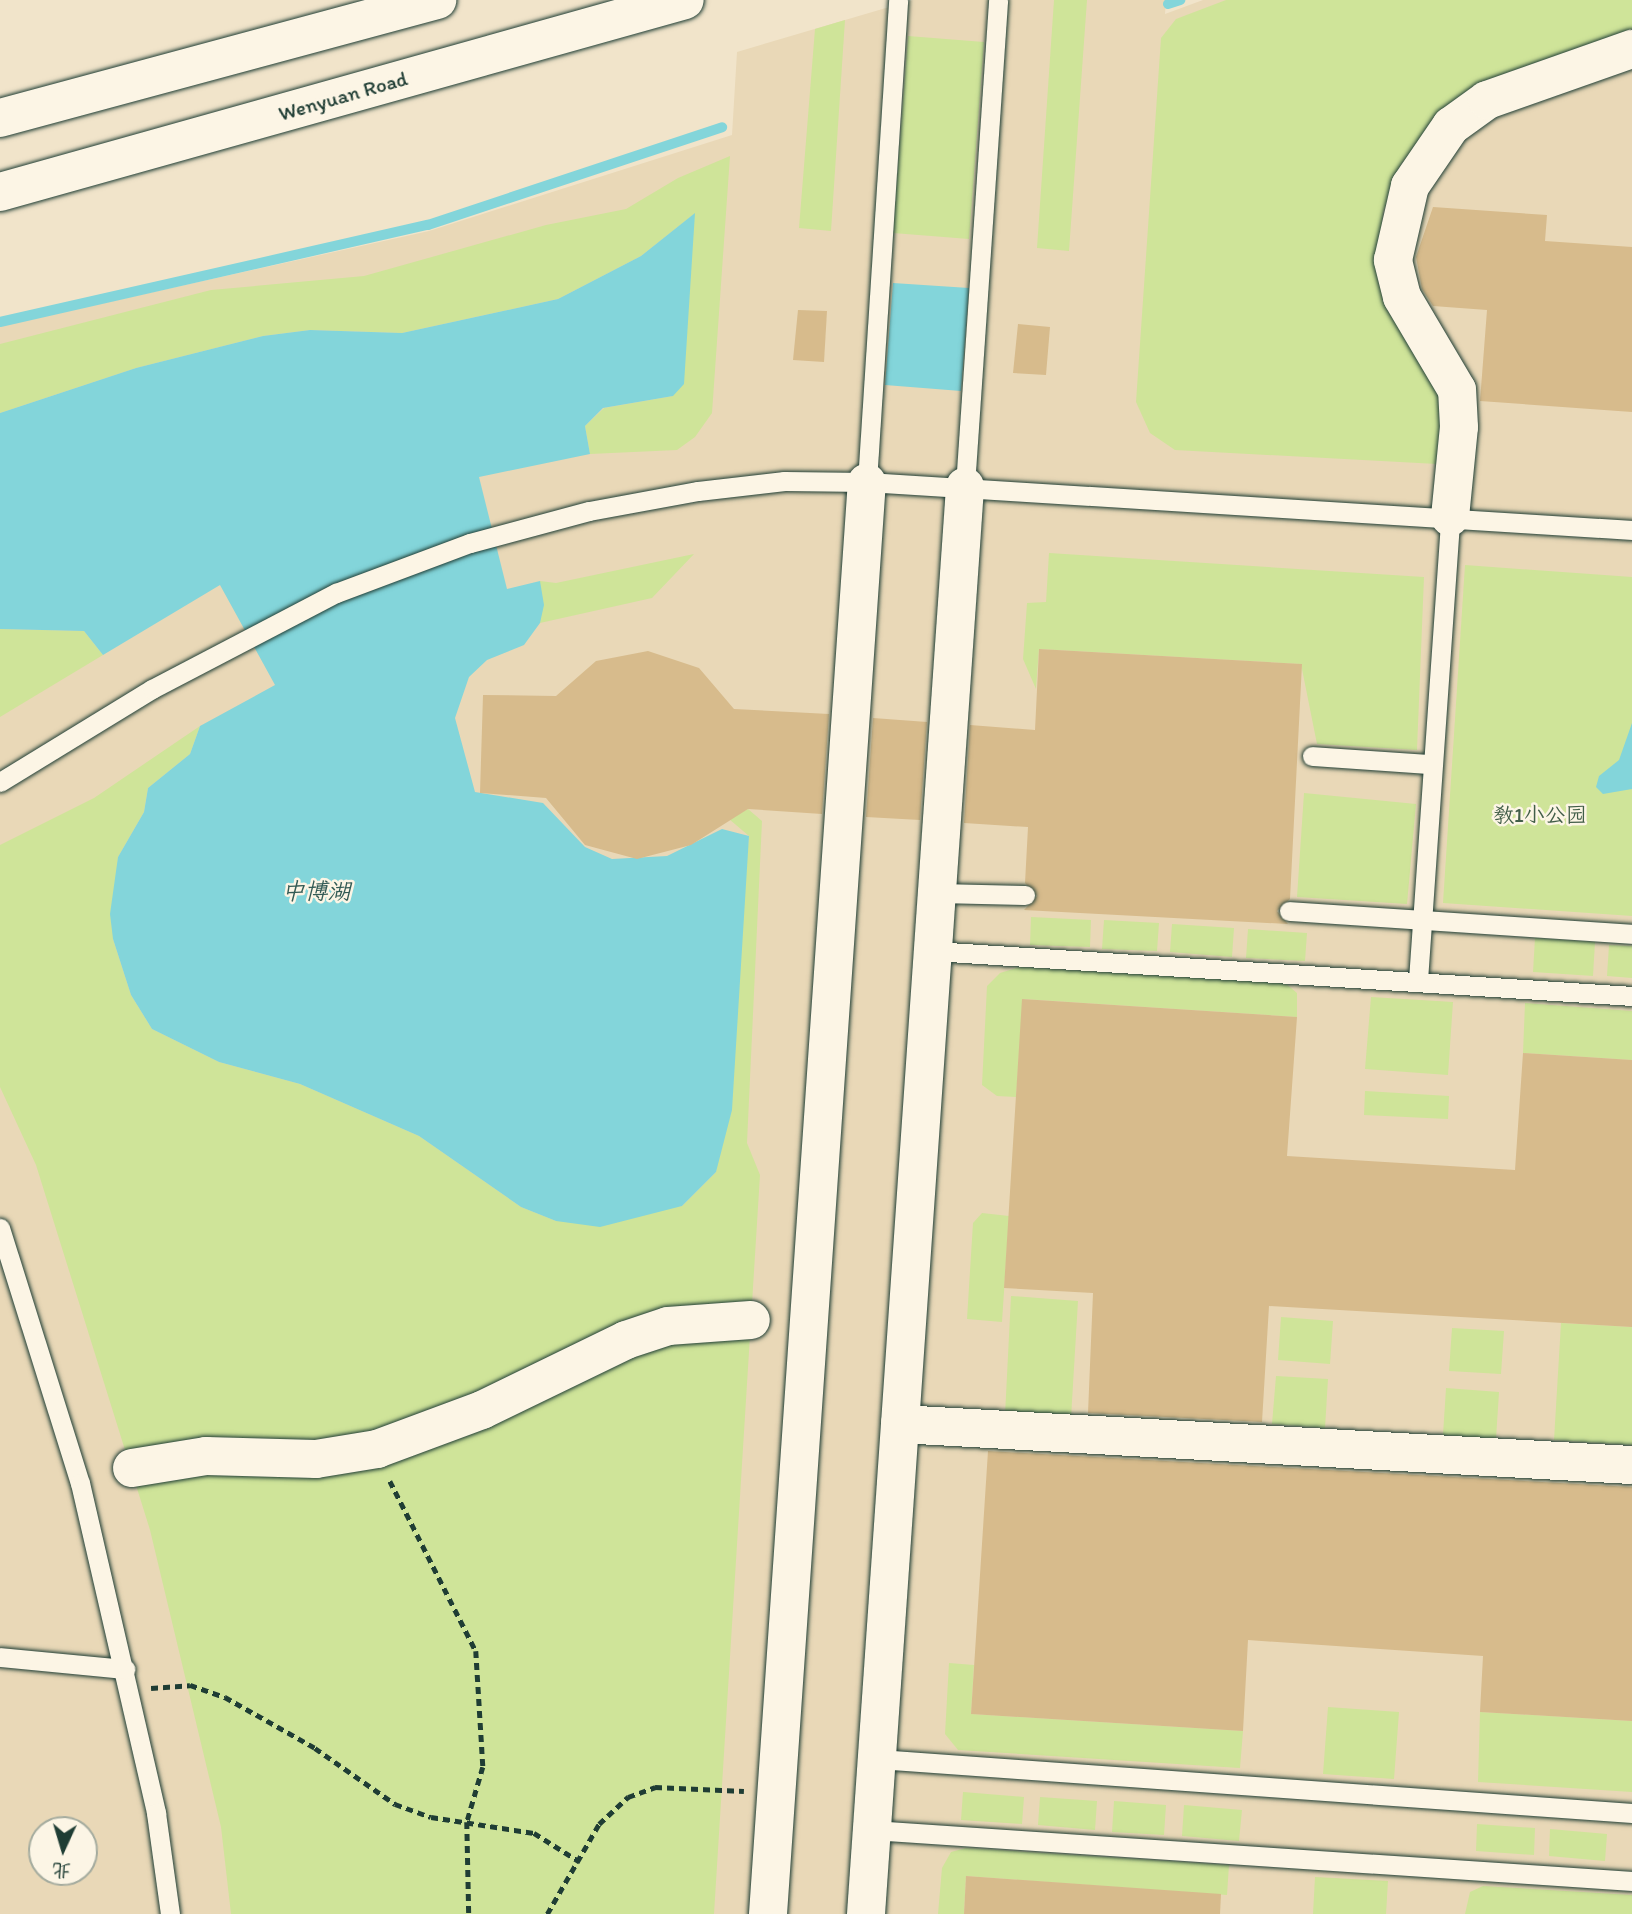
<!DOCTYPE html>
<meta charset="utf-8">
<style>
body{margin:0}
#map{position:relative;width:1632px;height:1914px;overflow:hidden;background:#f1e4ca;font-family:Itim,"LXGW WenKai TC",sans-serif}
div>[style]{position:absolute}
.built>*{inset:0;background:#e9d8b7}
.green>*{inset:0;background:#cfe499}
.water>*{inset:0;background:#83d5da}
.stream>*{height:10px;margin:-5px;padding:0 5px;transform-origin:5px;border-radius:5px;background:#83d5da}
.building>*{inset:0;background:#d7bb8c}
.path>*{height:4.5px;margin-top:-2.25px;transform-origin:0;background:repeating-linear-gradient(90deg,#1f3d34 0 7px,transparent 0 12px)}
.roads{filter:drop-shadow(0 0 2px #1f3d34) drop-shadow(0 0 2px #1f3d34)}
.lane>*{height:19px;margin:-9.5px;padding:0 9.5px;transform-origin:9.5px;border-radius:9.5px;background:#fcf5e5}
.street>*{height:38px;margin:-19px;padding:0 19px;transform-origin:19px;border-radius:19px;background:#fcf5e5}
.secondary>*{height:38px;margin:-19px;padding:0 19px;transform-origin:19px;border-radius:19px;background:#fcf5e5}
span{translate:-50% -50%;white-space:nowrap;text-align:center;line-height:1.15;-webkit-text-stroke:5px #fcf5e5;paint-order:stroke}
.street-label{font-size:21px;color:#1f3d34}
.park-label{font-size:21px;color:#425e48}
.water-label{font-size:23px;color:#335b55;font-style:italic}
.north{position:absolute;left:28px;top:1816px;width:70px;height:70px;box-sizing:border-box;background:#fcf5e5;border:2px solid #a4ab9e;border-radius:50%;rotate:184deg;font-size:19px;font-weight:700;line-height:28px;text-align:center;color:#1f3d34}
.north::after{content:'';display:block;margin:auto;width:24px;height:32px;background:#1f3d34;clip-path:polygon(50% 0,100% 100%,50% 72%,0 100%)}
</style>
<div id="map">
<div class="built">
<div style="clip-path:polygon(evenodd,913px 0,1166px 0,1165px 14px,1203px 0,1632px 0,1632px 1914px,0 1914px,0 326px,429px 231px,732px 135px,737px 52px,913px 0,42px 1830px,84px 1830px,84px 1872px,42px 1872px,42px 1830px)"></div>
</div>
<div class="green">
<div style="clip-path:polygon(1054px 0,1087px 0,1069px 251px,1037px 248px)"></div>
<div style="clip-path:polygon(1226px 0,1632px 0,1632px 29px,1562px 55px,1439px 121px,1401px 164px,1383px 212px,1379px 271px,1447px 409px,1437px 464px,1175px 450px,1150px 433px,1136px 402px,1161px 38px,1176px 19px)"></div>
<div style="clip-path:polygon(845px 20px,831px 231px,799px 228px,815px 29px)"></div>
<div style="clip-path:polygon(908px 36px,984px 42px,969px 239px,893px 233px)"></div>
<div style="clip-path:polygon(730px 156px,712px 413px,695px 437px,677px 450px,590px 454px,585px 426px,604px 408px,673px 396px,694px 214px,641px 256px,558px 299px,402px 333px,310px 330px,263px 336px,136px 368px,0 413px,0 344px,211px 290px,364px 276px,546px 225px,626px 209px,678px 178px)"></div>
<div style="clip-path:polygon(1049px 553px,1424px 577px,1417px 750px,1317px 744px,1301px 664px,1039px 649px,1036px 689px,1023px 659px,1027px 603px,1046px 602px)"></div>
<div style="clip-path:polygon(694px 554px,652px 598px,540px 623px,540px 581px,556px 583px)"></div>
<div style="clip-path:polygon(1465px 565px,1632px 577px,1632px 916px,1443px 903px)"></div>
<div style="clip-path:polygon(0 629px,84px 631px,103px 655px,0 717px)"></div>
<div style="clip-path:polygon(200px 726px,190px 754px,148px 788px,144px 812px,118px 857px,113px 939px,131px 995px,152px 1029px,219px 1062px,300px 1084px,419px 1136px,521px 1207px,556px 1221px,682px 1206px,716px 1172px,749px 836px,729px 819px,748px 809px,762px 821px,747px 1143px,760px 1175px,714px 1914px,231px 1914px,221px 1827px,150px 1530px,36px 1165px,0 1087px,0 845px,94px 798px)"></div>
<div style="clip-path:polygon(1304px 793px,1416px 804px,1407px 904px,1297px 897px)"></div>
<div style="clip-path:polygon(1031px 917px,1091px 920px,1090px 947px,1030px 945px)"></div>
<div style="clip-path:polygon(1104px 920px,1159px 923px,1157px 951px,1102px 949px)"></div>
<div style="clip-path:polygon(1172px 924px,1234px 928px,1232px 957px,1170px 952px)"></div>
<div style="clip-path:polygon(1248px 929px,1307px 933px,1305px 961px,1246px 958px)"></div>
<div style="clip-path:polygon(1535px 938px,1595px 942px,1593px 976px,1533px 972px)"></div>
<div style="clip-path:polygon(1609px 945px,1632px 946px,1632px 978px,1607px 976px)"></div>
<div style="clip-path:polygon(1020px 967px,1285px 983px,1297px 993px,1297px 1017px,1023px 999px,1016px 1097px,997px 1096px,982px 1085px,987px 986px,1000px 973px)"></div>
<div style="clip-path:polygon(1371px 997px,1453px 1002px,1448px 1075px,1365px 1069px)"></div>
<div style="clip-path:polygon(1525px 1003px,1632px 1011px,1632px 1060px,1523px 1053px)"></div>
<div style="clip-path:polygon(1365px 1091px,1449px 1096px,1448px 1119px,1364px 1115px)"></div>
<div style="clip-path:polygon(982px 1213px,1009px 1216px,1002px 1322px,967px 1319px,973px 1223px)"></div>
<div style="clip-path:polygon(1011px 1296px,1078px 1301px,1071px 1418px,1005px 1415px)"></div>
<div style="clip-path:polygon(1281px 1317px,1333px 1321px,1330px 1364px,1278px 1360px)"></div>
<div style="clip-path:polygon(1561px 1323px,1632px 1327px,1632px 1445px,1554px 1440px)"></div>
<div style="clip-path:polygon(1452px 1328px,1504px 1331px,1501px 1374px,1449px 1371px)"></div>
<div style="clip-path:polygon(1276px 1376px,1328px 1379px,1325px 1428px,1272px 1424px)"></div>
<div style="clip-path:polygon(1446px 1388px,1499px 1392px,1496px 1439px,1443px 1435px)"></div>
<div style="clip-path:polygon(949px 1663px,974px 1665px,971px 1714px,1243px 1731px,1240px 1768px,958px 1750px,945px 1734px)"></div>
<div style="clip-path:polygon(1328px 1707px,1399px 1712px,1394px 1779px,1323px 1774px)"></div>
<div style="clip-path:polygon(1480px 1712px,1632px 1721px,1632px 1792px,1478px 1782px)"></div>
<div style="clip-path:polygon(963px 1792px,1024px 1797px,1022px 1824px,961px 1820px)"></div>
<div style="clip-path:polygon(1040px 1797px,1097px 1801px,1095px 1830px,1038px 1825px)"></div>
<div style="clip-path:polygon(1114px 1801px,1166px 1805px,1164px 1835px,1112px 1832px)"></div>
<div style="clip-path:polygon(1184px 1805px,1242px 1810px,1239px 1841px,1182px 1836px)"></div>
<div style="clip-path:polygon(1477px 1824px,1535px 1828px,1534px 1855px,1476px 1851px)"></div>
<div style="clip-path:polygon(1550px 1829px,1607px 1834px,1605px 1861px,1549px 1856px)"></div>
<div style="clip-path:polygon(966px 1848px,1229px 1865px,1227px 1895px,966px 1876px,964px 1914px,938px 1914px,942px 1868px,951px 1852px)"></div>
<div style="clip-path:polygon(1315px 1877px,1388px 1881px,1386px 1914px,1313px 1914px)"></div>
<div style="clip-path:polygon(1483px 1886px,1632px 1895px,1632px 1914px,1465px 1914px,1470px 1892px)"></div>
</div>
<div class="water">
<div style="clip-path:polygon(695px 213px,684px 384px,673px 396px,603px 408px,585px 426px,590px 454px,479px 477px,507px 589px,540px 581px,544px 605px,540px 623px,524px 645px,487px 660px,469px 677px,455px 718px,475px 792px,543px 803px,585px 847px,612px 859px,667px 856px,722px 829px,749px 836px,732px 1110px,716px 1172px,682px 1206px,600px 1227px,556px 1221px,521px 1207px,419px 1136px,300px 1084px,219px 1062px,152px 1029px,131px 995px,113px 939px,110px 914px,118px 857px,144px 812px,148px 788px,190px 754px,200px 726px,275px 685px,220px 585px,103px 655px,84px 631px,0 629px,0 413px,136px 368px,263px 336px,310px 330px,402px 333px,558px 299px,641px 256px)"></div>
<div style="clip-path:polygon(893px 283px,969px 288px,961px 391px,885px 385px)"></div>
<div style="clip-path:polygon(1632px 723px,1632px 789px,1603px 794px,1596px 787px,1599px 776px,1619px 760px)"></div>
</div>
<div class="stream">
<div style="left:1168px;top:4px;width:13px;rotate:-18deg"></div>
<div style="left:0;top:322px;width:439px;rotate:-12.8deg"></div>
<div style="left:428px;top:225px;width:310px;rotate:-18.4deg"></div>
</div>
<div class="building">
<div style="clip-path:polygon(1433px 207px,1547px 215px,1545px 241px,1632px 247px,1632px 412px,1480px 401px,1487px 310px,1433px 306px,1422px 289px,1416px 257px)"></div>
<div style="clip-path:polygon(798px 310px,827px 311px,824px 362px,793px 360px)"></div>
<div style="clip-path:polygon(1018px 324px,1050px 327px,1046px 375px,1013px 373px)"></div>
<div style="clip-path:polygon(1039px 649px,1302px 664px,1290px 899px,1277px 911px,1288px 924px,1024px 910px,1037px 896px,1025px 883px,1028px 827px,964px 823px,970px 725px,1035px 730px)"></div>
<div style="clip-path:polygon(648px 651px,699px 668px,734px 709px,829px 714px,822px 814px,748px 809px,691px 845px,637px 859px,585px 845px,546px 798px,480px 793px,483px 695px,556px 696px,596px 661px)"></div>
<div style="clip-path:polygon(873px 718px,927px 722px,920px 820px,866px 817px)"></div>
<div style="clip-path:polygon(1022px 999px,1297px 1017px,1287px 1156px,1515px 1170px,1523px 1053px,1632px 1060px,1632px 1327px,1269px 1306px,1262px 1422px,1088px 1413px,1093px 1293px,1004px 1288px)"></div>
<div style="clip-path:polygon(988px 1451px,1632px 1487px,1632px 1721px,1480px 1712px,1483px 1656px,1248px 1640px,1243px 1731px,971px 1714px)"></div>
<div style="clip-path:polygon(966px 1876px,1221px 1894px,1220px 1914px,964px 1914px)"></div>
</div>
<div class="path">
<div style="left:390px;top:1481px;width:191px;rotate:63.2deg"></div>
<div style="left:476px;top:1651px;width:116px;rotate:86.5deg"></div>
<div style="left:483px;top:1767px;width:57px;rotate:106.2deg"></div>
<div style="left:467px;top:1822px;width:92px;rotate:88.8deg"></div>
<div style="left:151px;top:1688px;width:39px;rotate:-4deg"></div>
<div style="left:190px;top:1685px;width:37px;rotate:19deg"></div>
<div style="left:225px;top:1697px;width:103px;rotate:29.5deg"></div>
<div style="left:315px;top:1748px;width:98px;rotate:35deg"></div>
<div style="left:395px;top:1804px;width:38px;rotate:20deg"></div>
<div style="left:431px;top:1817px;width:104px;rotate:8.8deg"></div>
<div style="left:534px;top:1833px;width:54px;rotate:32.2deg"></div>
<div style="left:547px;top:1914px;width:104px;rotate:-60deg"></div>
<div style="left:599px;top:1824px;width:40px;rotate:-43deg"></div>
<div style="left:628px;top:1797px;width:29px;rotate:-20deg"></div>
<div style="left:655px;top:1787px;width:89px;rotate:2.6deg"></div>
</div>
<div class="roads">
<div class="lane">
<div style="left:867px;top:482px;width:483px;rotate:-86.3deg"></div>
<div style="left:965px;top:486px;width:487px;rotate:-86.1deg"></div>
<div style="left:1312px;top:756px;width:118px;rotate:3.9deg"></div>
<div style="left:0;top:782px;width:178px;rotate:-31.5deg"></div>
<div style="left:152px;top:689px;width:208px;rotate:-27.6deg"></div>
<div style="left:336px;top:593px;width:143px;rotate:-20.5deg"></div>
<div style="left:470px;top:543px;width:123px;rotate:-15.1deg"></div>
<div style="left:589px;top:511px;width:111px;rotate:-10.4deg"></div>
<div style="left:698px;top:491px;width:87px;rotate:-6.6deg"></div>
<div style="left:784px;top:481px;width:83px;rotate:0.7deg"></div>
<div style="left:867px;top:482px;width:767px;rotate:3.59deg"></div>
<div style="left:937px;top:893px;width:88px;rotate:1.3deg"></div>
<div style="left:1289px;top:911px;width:344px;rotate:3.8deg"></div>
<div style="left:933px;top:951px;width:700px;rotate:3.68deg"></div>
<div style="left:1418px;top:980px;width:464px;rotate:-86deg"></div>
<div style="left:0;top:1228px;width:267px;rotate:72.6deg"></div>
<div style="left:80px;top:1483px;width:339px;rotate:77deg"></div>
<div style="left:156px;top:1813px;width:102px;rotate:82.1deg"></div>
<div style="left:0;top:1657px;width:126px;rotate:5.5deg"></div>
<div style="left:878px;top:1759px;width:756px;rotate:4.1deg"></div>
<div style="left:872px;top:1830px;width:762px;rotate:3.84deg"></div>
</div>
<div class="street">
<div style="left:1450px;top:517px;width:90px;rotate:-84.3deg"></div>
<div style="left:1459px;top:427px;width:37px;rotate:-93deg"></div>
<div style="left:1457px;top:390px;width:108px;rotate:-120.6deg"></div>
<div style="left:1402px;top:297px;width:38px;rotate:-104deg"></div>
<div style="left:1393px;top:260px;width:76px;rotate:-77.1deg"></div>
<div style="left:1410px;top:186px;width:73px;rotate:-55.7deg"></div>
<div style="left:1451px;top:126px;width:44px;rotate:-35.8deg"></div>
<div style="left:1487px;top:100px;width:154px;rotate:-19.4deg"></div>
<div style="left:900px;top:1424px;width:733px;rotate:3.21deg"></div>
<div style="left:132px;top:1468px;width:75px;rotate:-9.2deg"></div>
<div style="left:206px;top:1456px;width:110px;rotate:1.6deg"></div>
<div style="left:316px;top:1459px;width:62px;rotate:-9.3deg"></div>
<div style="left:377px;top:1449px;width:112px;rotate:-20.4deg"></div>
<div style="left:482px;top:1410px;width:160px;rotate:-25.9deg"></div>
<div style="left:626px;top:1340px;width:44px;rotate:-18.4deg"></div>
<div style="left:668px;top:1326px;width:83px;rotate:-4.1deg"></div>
<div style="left:768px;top:1914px;width:1435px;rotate:-86.05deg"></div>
<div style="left:866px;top:1914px;width:1431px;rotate:-86.03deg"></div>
</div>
<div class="secondary">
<div style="left:0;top:118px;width:453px;rotate:-15.1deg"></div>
<div style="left:0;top:192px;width:711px;rotate:-15.66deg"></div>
</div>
</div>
<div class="street-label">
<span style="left:343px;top:96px;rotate:-16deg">Wenyuan Road</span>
</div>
<div class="park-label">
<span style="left:1540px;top:815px">教1小公园</span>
</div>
<div class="water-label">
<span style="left:316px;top:891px">中博湖</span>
</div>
<div class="north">北</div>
</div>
